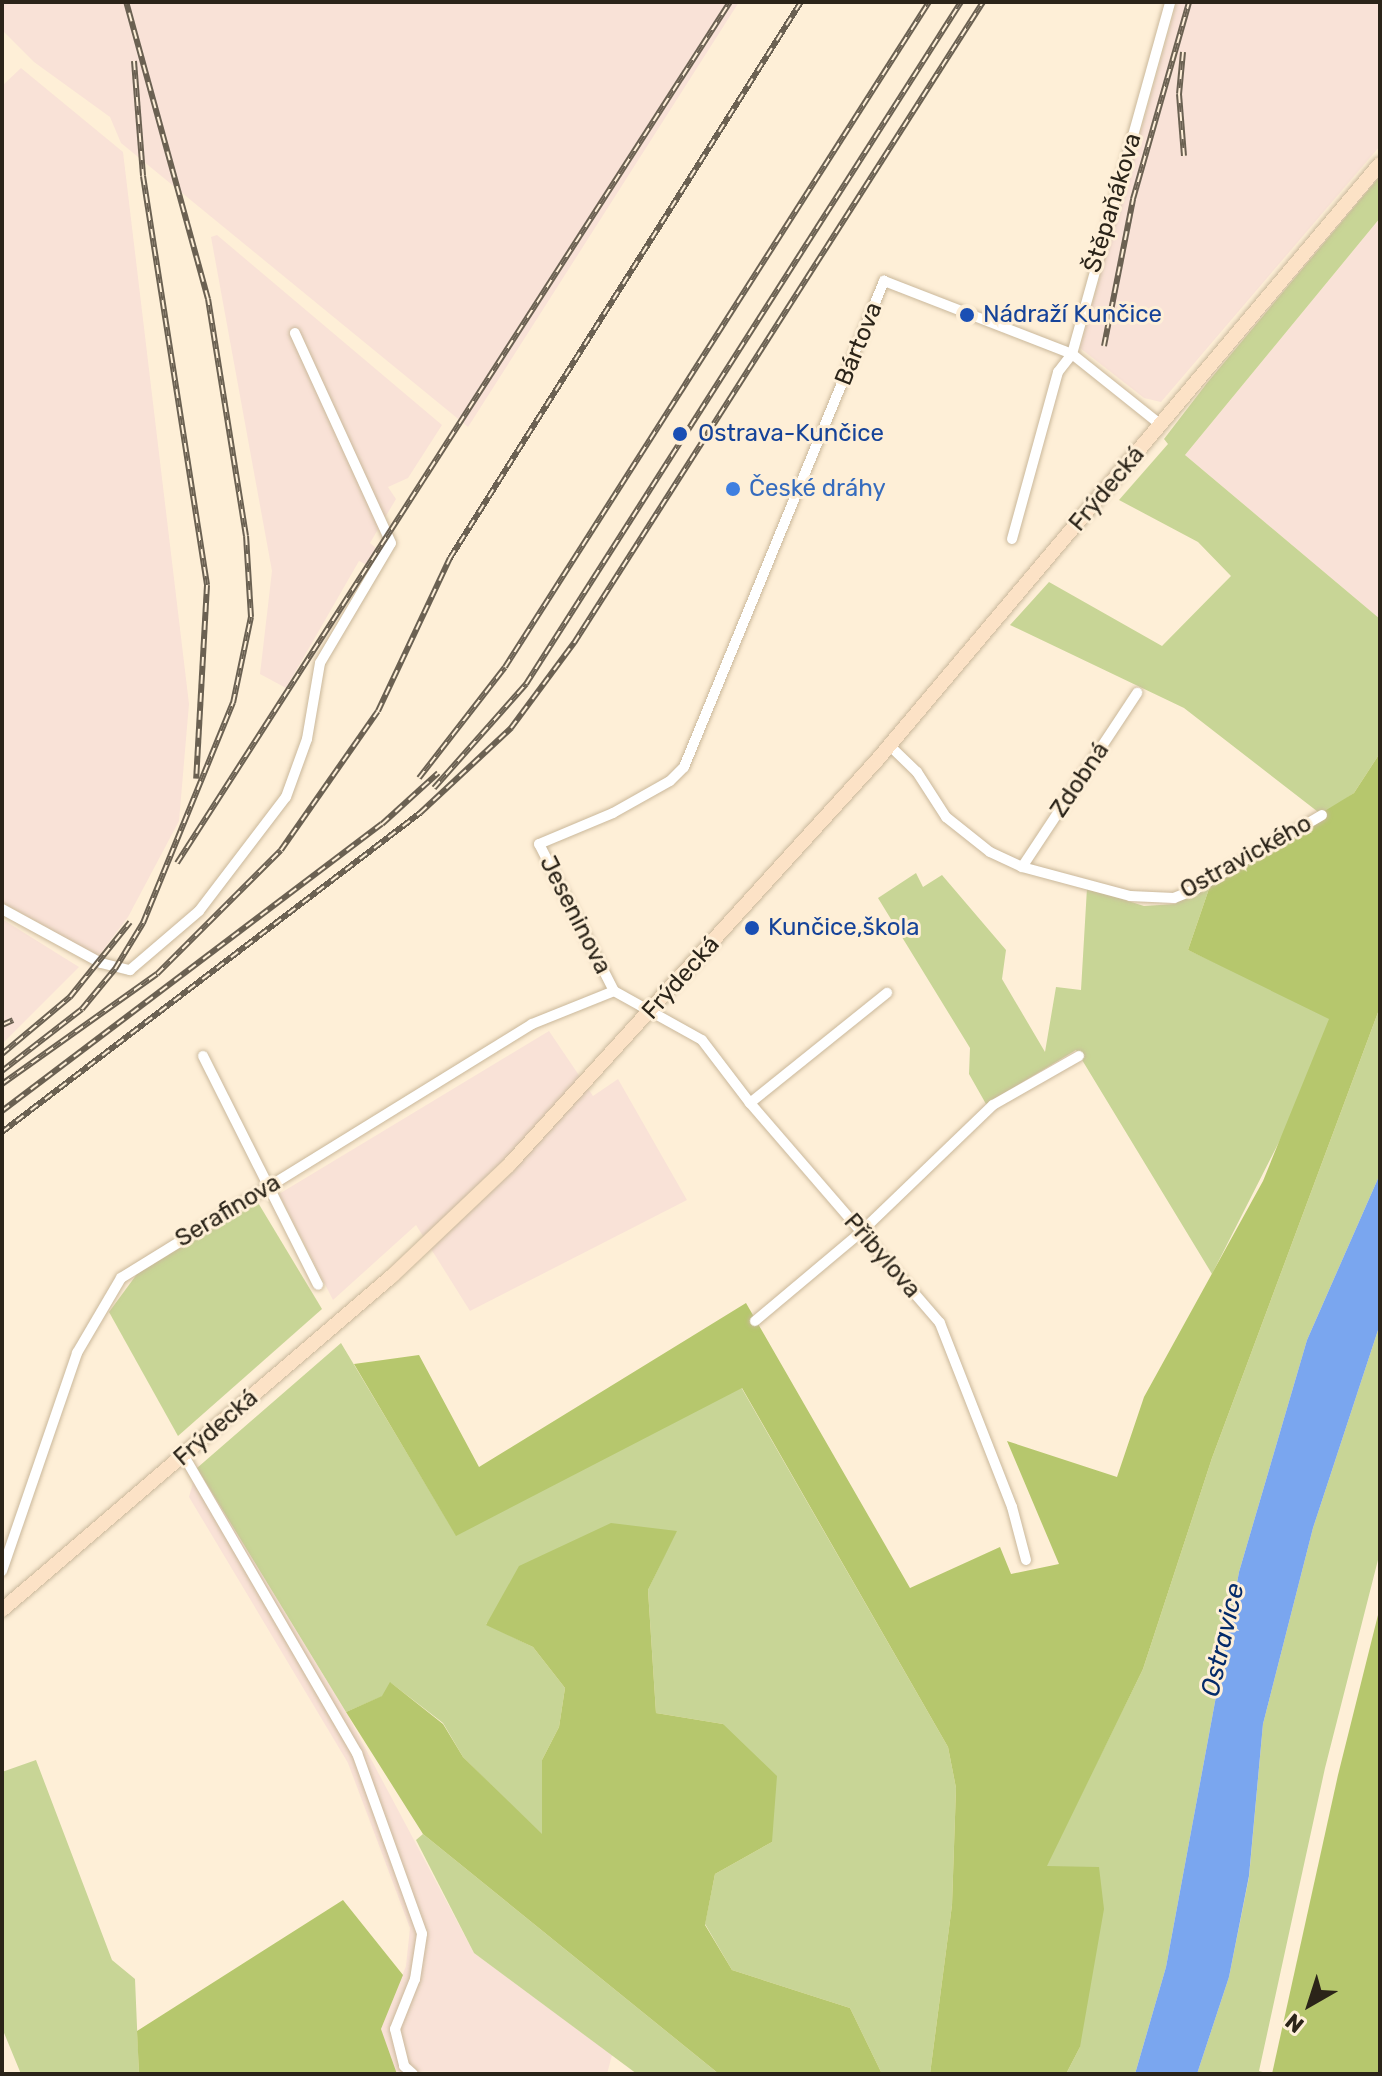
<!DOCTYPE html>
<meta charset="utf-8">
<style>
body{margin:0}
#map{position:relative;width:1382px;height:2076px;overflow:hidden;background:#feefd7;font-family:Rubik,sans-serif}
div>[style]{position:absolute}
.industrial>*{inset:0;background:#f9e2d7}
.green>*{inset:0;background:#c8d596}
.forest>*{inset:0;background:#b6c76d}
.water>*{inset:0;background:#7aa6ef}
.roads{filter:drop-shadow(0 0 2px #cab89b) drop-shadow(0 0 2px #cab89b)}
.minor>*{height:10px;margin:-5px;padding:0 5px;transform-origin:5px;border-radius:5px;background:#fff}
.secondary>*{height:14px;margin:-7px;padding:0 7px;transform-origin:7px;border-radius:7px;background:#fce2c6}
.rail>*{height:6px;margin-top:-3px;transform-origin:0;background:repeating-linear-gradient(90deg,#feefd7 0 9px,#6b6152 0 18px);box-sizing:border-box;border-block:2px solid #6b6152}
.dots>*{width:22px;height:22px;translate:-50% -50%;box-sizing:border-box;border:4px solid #feefd7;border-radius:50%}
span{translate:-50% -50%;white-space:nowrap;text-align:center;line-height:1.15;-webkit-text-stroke:6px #feefd7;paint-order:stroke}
.street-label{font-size:24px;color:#2b2419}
.transit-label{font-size:24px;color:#164399}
.left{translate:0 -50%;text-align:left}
.shop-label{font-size:24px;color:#366cbe}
.water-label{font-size:26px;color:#042b6a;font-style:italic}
.frame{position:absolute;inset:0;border:4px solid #2b2419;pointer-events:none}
.north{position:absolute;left:1270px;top:1964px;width:80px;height:80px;-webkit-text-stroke:6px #feefd7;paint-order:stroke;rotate:219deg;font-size:22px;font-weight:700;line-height:32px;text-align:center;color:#2b2419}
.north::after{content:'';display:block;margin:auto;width:28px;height:36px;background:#2b2419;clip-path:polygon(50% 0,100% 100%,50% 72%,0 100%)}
</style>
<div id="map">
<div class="industrial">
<div style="clip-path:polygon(2px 2px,739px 2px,468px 427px,121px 143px,110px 117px,34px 62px,2px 30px)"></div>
<div style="clip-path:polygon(1177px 2px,1380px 2px,1380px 146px,1161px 402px,1144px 398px,1080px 348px)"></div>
<div style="clip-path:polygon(21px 68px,123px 152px,189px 704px,179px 821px,128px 917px,98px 957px,2px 902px,2px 86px)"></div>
<div style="clip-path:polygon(1380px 218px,1380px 619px,1185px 455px)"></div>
<div style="clip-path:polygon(217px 235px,442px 425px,408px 478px,388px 487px,396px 499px,370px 543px,376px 548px,367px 565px,359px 561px,286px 688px,260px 674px,272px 571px,211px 237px)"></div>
<div style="clip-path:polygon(2px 919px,79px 967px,2px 1044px)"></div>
<div style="clip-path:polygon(549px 1031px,593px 1096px,618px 1079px,687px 1200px,470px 1311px,416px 1225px,333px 1300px,279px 1194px)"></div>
<div style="clip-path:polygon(197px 1468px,346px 1712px,474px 1953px,612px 2055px,607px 2074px,393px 2071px,381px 2029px,406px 1966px,410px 1928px,348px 1763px,189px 1497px)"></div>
</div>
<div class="green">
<div style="clip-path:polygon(1380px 176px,1380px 218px,1185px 455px,1380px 619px,1380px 753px,1354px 793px,1322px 815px,1184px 708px,1010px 625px,1049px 582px,1162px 646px,1231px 576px,1198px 542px,1119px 500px,1168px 444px,1164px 439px,1207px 383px)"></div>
<div style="clip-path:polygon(916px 873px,923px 887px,942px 875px,1006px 950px,1002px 979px,1045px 1052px,1056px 987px,1081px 990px,1087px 888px,1144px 906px,1175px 904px,1212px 880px,1188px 950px,1341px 1020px,1212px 1274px,1076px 1050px,986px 1104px,969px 1074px,970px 1048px,878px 898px)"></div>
<div style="clip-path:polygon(1380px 1007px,1380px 1174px,1307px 1340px,1239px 1572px,1166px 1967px,1135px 2074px,1066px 2074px,1080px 2047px,1046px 1866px,1143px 1669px,1212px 1458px)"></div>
<div style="clip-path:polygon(257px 1201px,322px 1309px,178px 1436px,109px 1312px,137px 1274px)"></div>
<div style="clip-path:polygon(1380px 1324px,1380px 1552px,1325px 1768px,1259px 2071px,1270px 2074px,1197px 2074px,1229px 1977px,1249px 1877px,1263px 1724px,1313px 1528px)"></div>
<div style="clip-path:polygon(341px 1343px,456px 1535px,741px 1387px,948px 1747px,956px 1788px,952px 1905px,930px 2074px,882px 2074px,850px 2008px,732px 1970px,705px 1924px,715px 1874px,772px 1842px,723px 1724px,656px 1713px,648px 1590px,676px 1531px,486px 1624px,533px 1647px,565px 1688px,559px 1727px,542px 1760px,542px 1835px,463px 1757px,443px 1723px,391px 1683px,383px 1696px,346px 1712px,197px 1468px)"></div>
<div style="clip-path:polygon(36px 1760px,112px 1960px,135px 1979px,139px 2074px,21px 2074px,2px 2028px,2px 1772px)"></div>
<div style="clip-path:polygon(423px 1834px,719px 2074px,637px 2074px,474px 1953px,416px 1840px)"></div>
</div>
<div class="forest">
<div style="clip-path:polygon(1380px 753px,1380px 1007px,1212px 1458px,1143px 1669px,1047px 1866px,1099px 1867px,1104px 1909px,1080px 2047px,1066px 2074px,930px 2074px,952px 1905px,956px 1788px,948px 1747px,742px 1388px,456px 1536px,354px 1364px,419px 1355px,479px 1467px,746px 1303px,910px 1588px,1000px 1547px,1011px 1574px,1059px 1564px,1007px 1441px,1117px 1477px,1144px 1397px,1263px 1181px,1329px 1019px,1188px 950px,1212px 880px,1354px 793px)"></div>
<div style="clip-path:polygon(611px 1523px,677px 1531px,648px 1590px,656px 1713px,723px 1724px,777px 1776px,772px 1842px,715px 1874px,705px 1925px,732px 1970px,850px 2008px,882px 2074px,719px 2074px,423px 1834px,346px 1712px,382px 1696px,390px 1682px,443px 1724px,463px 1757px,542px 1834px,542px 1760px,559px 1727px,565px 1688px,533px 1647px,486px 1625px,519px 1566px)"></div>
<div style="clip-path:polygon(1380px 1607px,1380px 2074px,1272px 2074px,1338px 1775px)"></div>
<div style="clip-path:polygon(343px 1900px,403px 1975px,381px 2029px,397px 2074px,139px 2074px,137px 2031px)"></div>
</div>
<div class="water">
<div style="clip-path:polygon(1380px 1174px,1380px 1324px,1313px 1528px,1263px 1724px,1249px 1876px,1229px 1977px,1197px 2074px,1135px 2074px,1166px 1967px,1239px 1572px,1307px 1340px)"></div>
</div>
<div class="roads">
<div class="minor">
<div style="left:1012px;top:539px;width:173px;rotate:-74.6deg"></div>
<div style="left:1058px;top:372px;width:23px;rotate:-52deg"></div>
<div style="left:1072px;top:354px;width:365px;rotate:-74.4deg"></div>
<div style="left:889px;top:745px;width:39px;rotate:44deg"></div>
<div style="left:917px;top:772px;width:54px;rotate:57.2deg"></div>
<div style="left:946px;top:817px;width:56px;rotate:38.5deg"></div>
<div style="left:990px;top:852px;width:35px;rotate:25deg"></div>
<div style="left:1022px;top:867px;width:112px;rotate:15deg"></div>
<div style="left:1130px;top:896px;width:44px;rotate:2.6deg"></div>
<div style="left:1174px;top:898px;width:24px;rotate:-22deg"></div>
<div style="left:1196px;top:889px;width:146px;rotate:-30.4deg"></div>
<div style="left:1022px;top:867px;width:209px;rotate:-56.5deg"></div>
<div style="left:2px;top:909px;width:113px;rotate:28.6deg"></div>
<div style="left:101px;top:963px;width:30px;rotate:14deg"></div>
<div style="left:130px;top:970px;width:91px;rotate:-40.5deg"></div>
<div style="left:199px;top:911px;width:143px;rotate:-52.7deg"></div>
<div style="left:286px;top:797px;width:62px;rotate:-70.1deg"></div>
<div style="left:307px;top:739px;width:77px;rotate:-80.3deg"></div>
<div style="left:320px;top:663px;width:139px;rotate:-59.4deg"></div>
<div style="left:391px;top:543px;width:231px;rotate:-114.6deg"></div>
<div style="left:203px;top:1056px;width:256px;rotate:63.3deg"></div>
<div style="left:750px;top:1103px;width:176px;rotate:-38.8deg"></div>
<div style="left:755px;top:1321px;width:138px;rotate:-40deg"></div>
<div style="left:861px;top:1232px;width:183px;rotate:-43.9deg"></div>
<div style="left:993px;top:1105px;width:99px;rotate:-29.7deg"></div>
<div style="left:184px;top:1456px;width:344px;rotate:59.8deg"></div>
<div style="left:357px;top:1753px;width:192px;rotate:70.2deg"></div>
<div style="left:422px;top:1934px;width:46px;rotate:98.8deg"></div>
<div style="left:415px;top:1979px;width:54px;rotate:111.8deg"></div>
<div style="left:395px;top:2029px;width:38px;rotate:76deg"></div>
<div style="left:404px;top:2066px;width:12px;rotate:42deg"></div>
<div style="left:1026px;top:1560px;width:55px;rotate:-104.8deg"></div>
<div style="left:1012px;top:1507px;width:198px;rotate:-111.4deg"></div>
<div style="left:940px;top:1323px;width:291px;rotate:-130.8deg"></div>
<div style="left:750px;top:1103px;width:79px;rotate:-127.3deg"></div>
<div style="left:702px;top:1040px;width:101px;rotate:-150.9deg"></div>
<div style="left:614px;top:991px;width:165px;rotate:-117deg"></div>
<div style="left:539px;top:844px;width:80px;rotate:-22.7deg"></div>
<div style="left:613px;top:813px;width:65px;rotate:-29.3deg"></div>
<div style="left:670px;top:781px;width:20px;rotate:-45deg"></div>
<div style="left:684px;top:767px;width:526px;rotate:-67.63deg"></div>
<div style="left:884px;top:281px;width:202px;rotate:21.2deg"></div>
<div style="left:1072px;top:354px;width:114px;rotate:38.6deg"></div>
<div style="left:2px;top:1571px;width:231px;rotate:-71deg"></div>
<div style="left:77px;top:1353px;width:87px;rotate:-59.6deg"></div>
<div style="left:121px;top:1278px;width:483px;rotate:-31.7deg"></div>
<div style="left:532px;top:1024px;width:88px;rotate:-21.9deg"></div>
</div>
<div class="secondary">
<div style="left:2px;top:1610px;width:513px;rotate:-40.58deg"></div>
<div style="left:392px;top:1276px;width:161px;rotate:-43.5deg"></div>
<div style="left:509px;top:1165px;width:549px;rotate:-47.73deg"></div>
<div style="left:878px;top:759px;width:778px;rotate:-49.85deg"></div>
</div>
</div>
<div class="rail">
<div style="left:1183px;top:52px;width:42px;rotate:95.4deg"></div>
<div style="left:1179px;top:94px;width:62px;rotate:85.4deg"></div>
<div style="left:134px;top:61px;width:115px;rotate:85.5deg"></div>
<div style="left:143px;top:176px;width:414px;rotate:81.1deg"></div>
<div style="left:207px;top:585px;width:194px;rotate:93.2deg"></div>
<div style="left:1104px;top:346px;width:150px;rotate:-78.8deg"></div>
<div style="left:1133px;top:199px;width:205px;rotate:-74.1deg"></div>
<div style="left:419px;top:778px;width:140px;rotate:-52.2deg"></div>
<div style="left:505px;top:667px;width:789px;rotate:-57.48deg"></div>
<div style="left:434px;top:788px;width:139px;rotate:-48.5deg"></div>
<div style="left:526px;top:684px;width:809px;rotate:-57.47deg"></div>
<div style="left:177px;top:863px;width:1023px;rotate:-57.29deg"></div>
<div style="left:2px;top:1025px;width:12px;rotate:-24deg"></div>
<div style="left:2px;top:1054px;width:89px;rotate:-40deg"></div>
<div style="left:70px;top:997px;width:96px;rotate:-51.3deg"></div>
<div style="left:2px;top:1071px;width:101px;rotate:-37.8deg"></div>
<div style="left:82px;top:1009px;width:52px;rotate:-50.5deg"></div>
<div style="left:115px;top:969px;width:54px;rotate:-58.7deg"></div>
<div style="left:143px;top:923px;width:238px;rotate:-67.8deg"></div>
<div style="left:233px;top:703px;width:88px;rotate:-78.2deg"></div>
<div style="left:251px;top:617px;width:81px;rotate:-93.5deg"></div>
<div style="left:246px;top:536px;width:240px;rotate:-99.1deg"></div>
<div style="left:208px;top:299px;width:308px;rotate:-105.4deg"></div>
<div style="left:2px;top:1084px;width:190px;rotate:-35.4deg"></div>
<div style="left:157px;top:974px;width:175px;rotate:-45deg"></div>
<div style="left:281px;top:850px;width:169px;rotate:-55.1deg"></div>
<div style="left:378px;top:711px;width:169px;rotate:-64.8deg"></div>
<div style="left:450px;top:558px;width:658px;rotate:-57.74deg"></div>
<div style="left:2px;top:1111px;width:476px;rotate:-37.1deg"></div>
<div style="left:382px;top:824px;width:76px;rotate:-42.3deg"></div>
<div style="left:2px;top:1132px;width:526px;rotate:-37.35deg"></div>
<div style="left:420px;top:813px;width:125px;rotate:-43deg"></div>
<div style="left:511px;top:728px;width:106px;rotate:-53.5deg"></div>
<div style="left:574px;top:643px;width:760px;rotate:-57.46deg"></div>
</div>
<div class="dots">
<div style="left:967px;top:315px;background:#1a4fb4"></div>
<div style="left:680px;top:434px;background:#1a4fb4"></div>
<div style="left:733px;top:489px;background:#3f7fe0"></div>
<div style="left:752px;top:928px;background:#1a4fb4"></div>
</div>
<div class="street-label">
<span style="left:1113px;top:203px;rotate:-73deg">Štěpaňákova</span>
<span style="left:859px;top:344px;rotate:-68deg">Bártova</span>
<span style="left:1107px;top:489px;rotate:-50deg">Frýdecká</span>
<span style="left:1080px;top:780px;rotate:-56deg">Zdobná</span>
<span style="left:1246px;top:857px;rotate:-29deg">Ostravického</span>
<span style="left:575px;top:915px;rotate:63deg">Jeseninova</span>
<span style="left:681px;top:978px;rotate:-48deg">Frýdecká</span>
<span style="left:228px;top:1211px;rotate:-31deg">Serafinova</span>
<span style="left:882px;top:1256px;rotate:49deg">Přibylova</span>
<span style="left:216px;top:1428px;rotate:-41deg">Frýdecká</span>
</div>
<div class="transit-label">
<span class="left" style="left:983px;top:315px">Nádraží Kunčice</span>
<span class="left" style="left:698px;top:434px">Ostrava-Kunčice</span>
<span class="left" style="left:768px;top:928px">Kunčice,škola</span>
</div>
<div class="shop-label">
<span class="left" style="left:749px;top:489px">České dráhy</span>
</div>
<div class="water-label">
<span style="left:1223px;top:1640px;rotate:-77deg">Ostravice</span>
</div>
<div class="frame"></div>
<div class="north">N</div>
</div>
